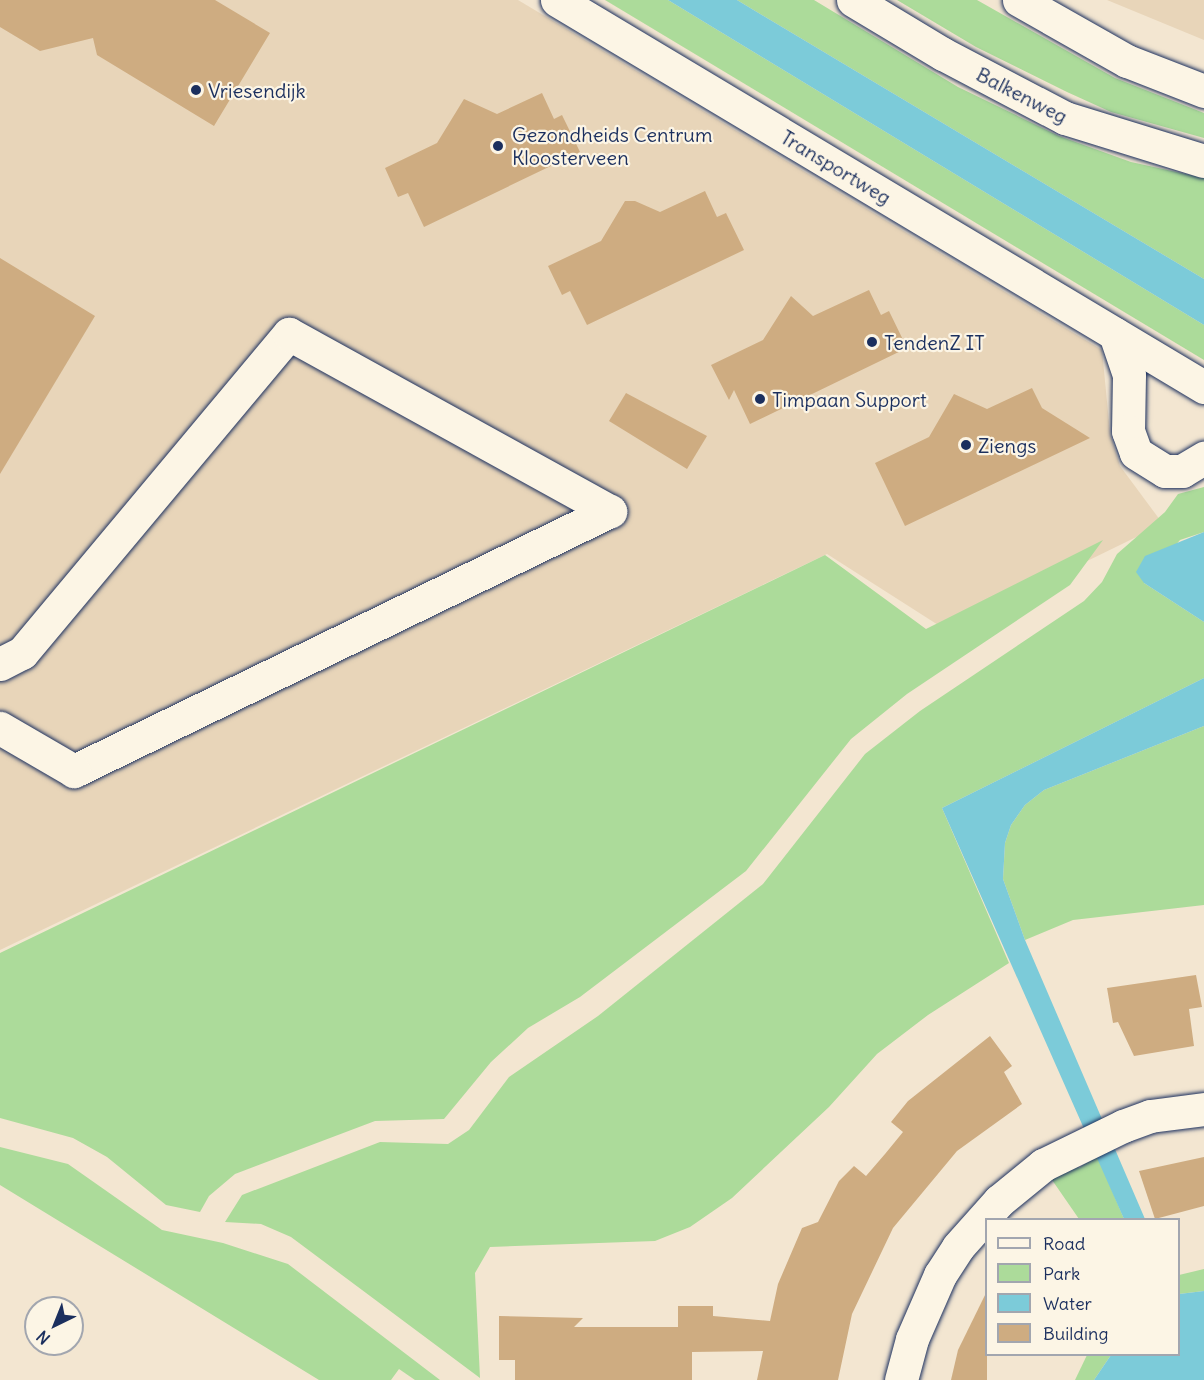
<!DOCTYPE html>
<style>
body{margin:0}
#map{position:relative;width:1204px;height:1380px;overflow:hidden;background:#f3e6d1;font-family:Delius,sans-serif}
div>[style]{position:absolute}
.built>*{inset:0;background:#e8d5b9}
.green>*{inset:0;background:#acdb9a}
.water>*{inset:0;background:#7ccbd9}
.building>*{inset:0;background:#ceac81}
.roads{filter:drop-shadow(0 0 2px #1b2f5e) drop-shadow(0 0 2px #1b2f5e)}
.minor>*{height:33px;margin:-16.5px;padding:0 16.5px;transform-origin:16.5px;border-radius:16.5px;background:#fcf5e5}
.major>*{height:33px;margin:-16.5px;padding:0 16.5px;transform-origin:16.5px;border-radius:16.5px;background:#fcf5e5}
.dots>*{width:16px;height:16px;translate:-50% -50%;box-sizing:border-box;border:3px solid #fcf5e5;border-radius:50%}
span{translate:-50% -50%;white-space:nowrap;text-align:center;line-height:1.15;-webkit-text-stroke:4.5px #fcf5e5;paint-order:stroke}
.poi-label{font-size:20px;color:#1b2f5e}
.left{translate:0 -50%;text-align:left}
.street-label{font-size:20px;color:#1b2f5e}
.legend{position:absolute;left:985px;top:1218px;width:195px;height:138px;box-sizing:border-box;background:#fcf5e5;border:2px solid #a2a6af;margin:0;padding:8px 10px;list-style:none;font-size:18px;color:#1b2f5e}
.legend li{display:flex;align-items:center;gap:12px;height:30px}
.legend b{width:30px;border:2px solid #a2a6af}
.north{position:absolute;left:24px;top:1296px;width:60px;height:60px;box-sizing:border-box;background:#fcf5e5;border:2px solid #a2a6af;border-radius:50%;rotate:223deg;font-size:16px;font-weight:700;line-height:24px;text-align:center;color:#1b2f5e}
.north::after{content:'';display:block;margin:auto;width:21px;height:27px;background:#1b2f5e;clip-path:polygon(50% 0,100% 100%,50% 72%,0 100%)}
</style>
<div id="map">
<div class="built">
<div style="clip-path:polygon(0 0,518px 0,1102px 350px,1110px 433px,1120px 466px,1163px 524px,946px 630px,827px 554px,0 950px)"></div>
<div style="clip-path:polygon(1107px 0,1204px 0,1204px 40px)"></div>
</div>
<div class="green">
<div style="clip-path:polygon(605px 0,668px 0,1204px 325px,1204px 360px)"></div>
<div style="clip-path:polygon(737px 0,814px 0,958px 87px,1059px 136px,1131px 162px,1204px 178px,1204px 279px)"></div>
<div style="clip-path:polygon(897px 0,977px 0,1115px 78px,1204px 113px,1204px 138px,1111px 112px,1067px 92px,976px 47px)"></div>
<div style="clip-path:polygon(1204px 487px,1204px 532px,1180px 540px,1144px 583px,1204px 622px,1204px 678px,942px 808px,1009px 963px,928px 1015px,877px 1054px,829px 1107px,732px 1198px,690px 1227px,655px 1241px,490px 1247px,475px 1273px,480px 1378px,291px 1237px,261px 1224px,225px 1222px,242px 1195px,380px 1142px,448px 1144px,469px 1130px,509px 1077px,598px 1016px,763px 884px,865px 754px,920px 711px,1084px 601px,1102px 582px,1117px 554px,1165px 512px,1178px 494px)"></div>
<div style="clip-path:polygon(1103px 540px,1070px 585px,907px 694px,851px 739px,746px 871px,580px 997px,528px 1028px,491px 1062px,444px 1119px,375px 1121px,235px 1174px,209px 1196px,200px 1212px,166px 1205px,107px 1157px,73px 1138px,0 1118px,0 953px,825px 555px,926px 629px)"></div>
<div style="clip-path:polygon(1204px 726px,1204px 905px,1073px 920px,1025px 940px,1003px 879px,1005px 843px,1011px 825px,1025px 805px,1044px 790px)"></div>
<div style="clip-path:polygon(0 1147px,68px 1164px,162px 1230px,223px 1243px,288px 1264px,440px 1380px,415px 1380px,399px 1369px,391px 1380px,319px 1380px,0 1185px)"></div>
<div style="clip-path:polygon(1097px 1155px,1124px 1219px,1079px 1219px,1050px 1177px,1076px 1162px,1079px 1168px)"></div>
<div style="clip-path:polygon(1204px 1269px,1204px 1291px,1179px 1294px,1179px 1275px)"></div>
<div style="clip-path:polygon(1087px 1355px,1111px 1355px,1094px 1380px,1075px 1380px)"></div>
</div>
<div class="water">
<div style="clip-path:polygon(668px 0,737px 0,1204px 279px,1204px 325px)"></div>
<div style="clip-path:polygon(1204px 532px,1204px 622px,1144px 583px,1136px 572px,1145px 556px)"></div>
<div style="clip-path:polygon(1204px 678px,1204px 726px,1044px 790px,1025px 805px,1011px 825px,1005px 843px,1003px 879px,1025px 940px,1145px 1219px,1124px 1219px,942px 808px)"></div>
<div style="clip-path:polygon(1204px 1291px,1204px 1380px,1094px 1380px,1111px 1355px,1178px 1354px,1179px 1294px)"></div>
</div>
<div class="building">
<div style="clip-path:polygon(0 0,215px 0,270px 33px,214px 126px,97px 55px,93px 38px,40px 51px,0 27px)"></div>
<div style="clip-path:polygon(542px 93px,554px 119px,562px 115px,580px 152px,424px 227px,408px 193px,398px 197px,385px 168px,437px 143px,464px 99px,497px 114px)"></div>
<div style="clip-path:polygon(705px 191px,717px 217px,726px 213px,744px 250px,587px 325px,570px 291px,562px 295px,548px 266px,601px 241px,625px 201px,635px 201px,660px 212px)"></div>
<div style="clip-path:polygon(0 258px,95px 316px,0 474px)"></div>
<div style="clip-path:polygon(869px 290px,881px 315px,889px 311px,907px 348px,750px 424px,734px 390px,729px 400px,711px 365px,763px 340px,791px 296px,813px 316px)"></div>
<div style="clip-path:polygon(1032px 388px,1042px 408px,1090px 438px,905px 526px,875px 463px,929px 437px,954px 394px,987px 409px)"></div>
<div style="clip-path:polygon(626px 393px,707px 436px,687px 469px,609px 421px)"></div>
<div style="clip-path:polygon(1196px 975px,1202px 1007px,1189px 1009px,1194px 1046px,1134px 1056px,1118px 1022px,1113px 1023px,1107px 988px)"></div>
<div style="clip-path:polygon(990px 1036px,1012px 1066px,1004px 1072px,1022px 1104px,957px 1151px,893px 1228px,852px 1314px,838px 1380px,757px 1380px,763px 1351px,692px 1352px,692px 1380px,515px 1380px,515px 1360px,499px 1360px,499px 1316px,583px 1318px,574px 1327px,678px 1327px,678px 1306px,713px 1306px,713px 1316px,770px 1321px,778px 1284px,802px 1228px,818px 1222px,839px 1181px,854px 1166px,866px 1176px,885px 1154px,903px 1132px,891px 1122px,908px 1101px)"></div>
<div style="clip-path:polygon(1204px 1157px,1204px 1206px,1155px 1219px,1139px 1171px)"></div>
<div style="clip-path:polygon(987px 1291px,987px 1380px,951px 1380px,958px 1350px)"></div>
</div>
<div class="roads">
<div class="minor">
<div style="left:557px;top:0;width:754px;rotate:30.89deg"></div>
<div style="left:1115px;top:334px;width:43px;rotate:71.1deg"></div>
<div style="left:1129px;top:375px;width:56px;rotate:91deg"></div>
<div style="left:1128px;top:431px;width:23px;rotate:70deg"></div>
<div style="left:1136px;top:453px;width:34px;rotate:32deg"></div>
<div style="left:1165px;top:471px;width:17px"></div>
<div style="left:1182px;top:471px;width:26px;rotate:-31deg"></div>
<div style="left:0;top:664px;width:25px;rotate:-27deg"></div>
<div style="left:22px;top:653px;width:416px;rotate:-50.1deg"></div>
<div style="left:289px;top:334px;width:367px;rotate:28.9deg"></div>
<div style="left:610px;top:511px;width:596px;rotate:154.12deg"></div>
<div style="left:74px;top:771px;width:86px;rotate:-149.8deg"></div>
<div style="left:901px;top:1380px;width:42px;rotate:-75deg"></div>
<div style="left:912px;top:1339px;width:70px;rotate:-66.4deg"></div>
<div style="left:940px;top:1275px;width:33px;rotate:-57deg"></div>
<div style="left:958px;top:1247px;width:62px;rotate:-48.3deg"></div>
<div style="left:999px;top:1201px;width:57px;rotate:-39.3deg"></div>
<div style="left:1043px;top:1165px;width:89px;rotate:-26deg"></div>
<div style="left:1123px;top:1126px;width:29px;rotate:-20deg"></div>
<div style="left:1150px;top:1116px;width:54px;rotate:-7.4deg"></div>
</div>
<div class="major">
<div style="left:853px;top:0;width:105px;rotate:31deg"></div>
<div style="left:943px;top:54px;width:138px;rotate:27.7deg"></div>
<div style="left:1065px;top:118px;width:145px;rotate:17.2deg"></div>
<div style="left:1019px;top:0;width:124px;rotate:29.5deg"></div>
<div style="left:1127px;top:61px;width:83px;rotate:21.3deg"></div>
</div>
</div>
<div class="dots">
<div style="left:196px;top:90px;background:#1b2f5e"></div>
<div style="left:498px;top:146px;background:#1b2f5e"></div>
<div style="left:872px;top:342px;background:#1b2f5e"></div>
<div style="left:760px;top:399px;background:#1b2f5e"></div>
<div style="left:966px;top:445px;background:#1b2f5e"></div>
</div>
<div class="poi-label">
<span class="left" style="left:208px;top:90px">Vriesendijk</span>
<span class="left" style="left:512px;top:146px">Gezondheids Centrum<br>Kloosterveen</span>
<span class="left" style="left:884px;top:342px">TendenZ IT</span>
<span class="left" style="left:772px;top:399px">Timpaan Support</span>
<span class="left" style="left:978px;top:445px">Ziengs</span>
</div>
<div class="street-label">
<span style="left:1022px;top:95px;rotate:27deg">Balkenweg</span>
<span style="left:836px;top:167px;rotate:31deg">Transportweg</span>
</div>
<ul class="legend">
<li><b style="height:8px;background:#fcf5e5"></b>Road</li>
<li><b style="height:16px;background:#acdb9a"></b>Park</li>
<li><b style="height:16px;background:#7ccbd9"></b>Water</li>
<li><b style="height:16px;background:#ceac81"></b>Building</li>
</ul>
<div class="north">N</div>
</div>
